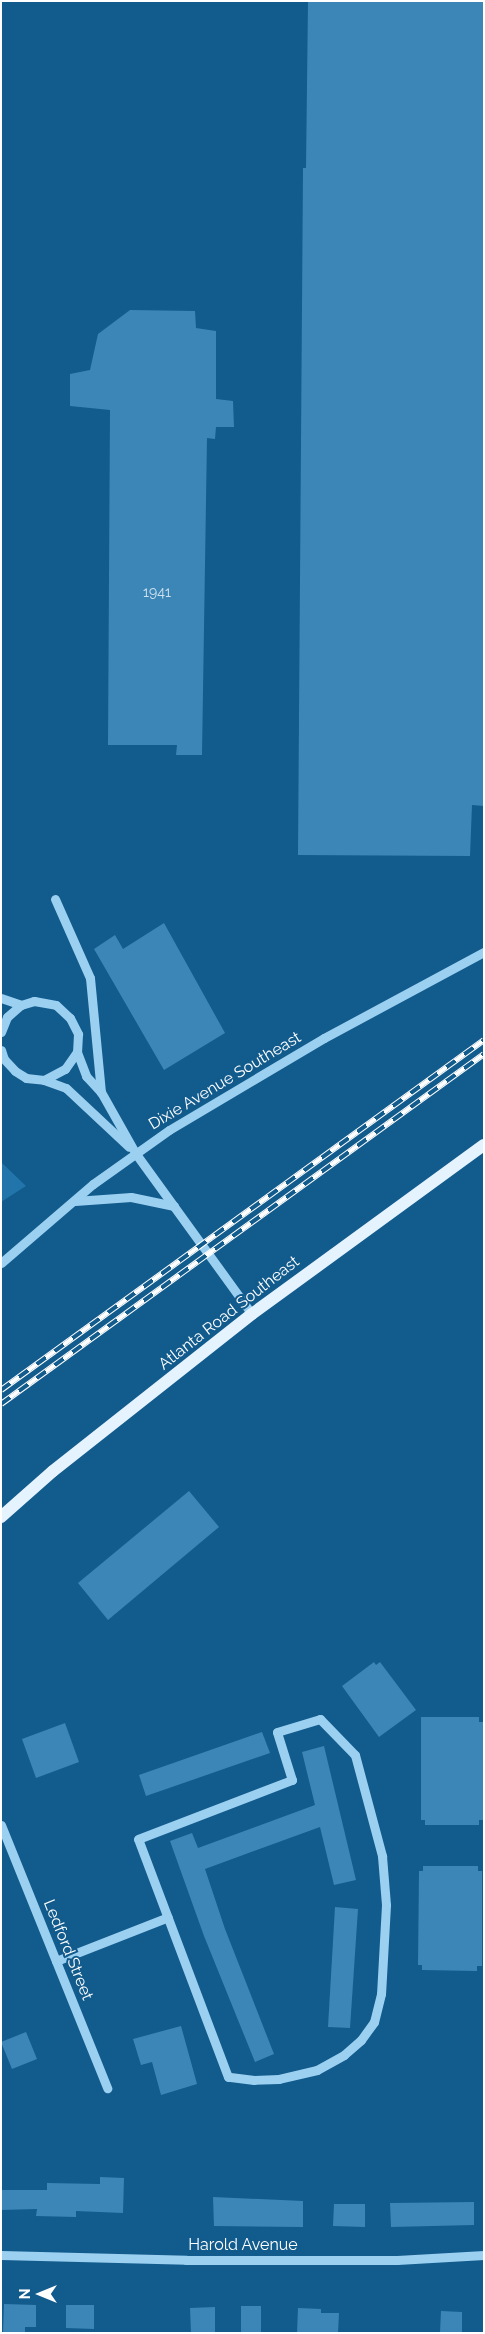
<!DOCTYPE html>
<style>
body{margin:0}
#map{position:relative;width:485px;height:2334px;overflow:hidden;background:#125b8d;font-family:Raleway,sans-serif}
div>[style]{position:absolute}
.green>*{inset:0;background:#2175aa}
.building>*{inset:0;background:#3b86b7}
.minor>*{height:9px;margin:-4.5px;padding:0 4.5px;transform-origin:4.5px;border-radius:4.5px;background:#9bd0f1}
.major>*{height:12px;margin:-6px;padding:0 6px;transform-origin:6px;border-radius:6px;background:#e5f3ff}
.rail>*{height:5.5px;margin-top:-2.75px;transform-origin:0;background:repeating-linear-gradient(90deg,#125b8d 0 11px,#fff 0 22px);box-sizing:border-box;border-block:1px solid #fff}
span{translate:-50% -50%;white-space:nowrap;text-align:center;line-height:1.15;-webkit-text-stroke:4px #125b8d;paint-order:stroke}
.number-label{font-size:14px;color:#cee1ed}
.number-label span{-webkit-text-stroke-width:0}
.street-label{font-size:16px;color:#fff}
.frame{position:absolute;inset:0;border:2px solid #fff;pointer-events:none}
.north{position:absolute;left:15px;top:2269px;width:50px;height:50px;-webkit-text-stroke:4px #125b8d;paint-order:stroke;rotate:270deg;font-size:14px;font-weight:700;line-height:20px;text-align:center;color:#fff}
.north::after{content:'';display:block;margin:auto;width:18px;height:22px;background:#fff;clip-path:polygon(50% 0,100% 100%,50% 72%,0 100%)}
</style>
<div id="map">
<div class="green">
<div style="clip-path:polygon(1px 1162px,26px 1186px,1px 1202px)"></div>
</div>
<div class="building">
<div style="clip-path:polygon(308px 1px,484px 1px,484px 806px,472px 805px,470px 856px,298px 855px,303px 168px,306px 168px)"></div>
<div style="clip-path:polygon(130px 310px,195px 311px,196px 328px,216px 331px,216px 399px,233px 401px,234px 427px,216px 427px,215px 439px,207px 438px,202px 755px,176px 755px,177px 745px,108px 745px,110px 410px,70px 406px,70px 374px,90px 370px,98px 334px)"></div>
<div style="clip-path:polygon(164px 923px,225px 1033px,164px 1070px,94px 949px,115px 935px,123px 949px)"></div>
<div style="clip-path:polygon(189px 1491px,219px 1527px,108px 1620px,78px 1583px)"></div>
<div style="clip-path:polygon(374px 1662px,376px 1665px,380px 1662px,416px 1710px,379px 1737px,342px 1686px)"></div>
<div style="clip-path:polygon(421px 1717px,479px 1717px,479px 1722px,483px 1722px,484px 1820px,479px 1820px,479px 1825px,425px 1825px,425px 1820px,421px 1820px)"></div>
<div style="clip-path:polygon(65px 1723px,79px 1762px,36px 1778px,22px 1739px)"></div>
<div style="clip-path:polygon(262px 1732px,270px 1753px,146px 1796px,139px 1775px)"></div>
<div style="clip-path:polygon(324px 1746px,356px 1880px,334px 1885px,320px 1827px,205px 1869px,225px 1929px,274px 2054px,255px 2062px,204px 1936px,170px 1841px,192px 1833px,198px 1848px,315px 1805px,302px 1752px)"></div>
<div style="clip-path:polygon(423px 1866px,478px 1866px,478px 1871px,482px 1871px,482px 1966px,477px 1966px,477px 1971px,422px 1970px,422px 1965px,418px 1965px,419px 1871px,423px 1871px)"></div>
<div style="clip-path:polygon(335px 1907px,358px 1909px,350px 2028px,328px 2027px)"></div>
<div style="clip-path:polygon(181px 2026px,197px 2084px,161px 2095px,152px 2062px,141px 2065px,133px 2039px)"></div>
<div style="clip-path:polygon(26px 2032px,37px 2059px,12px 2069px,1px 2042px)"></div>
<div style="clip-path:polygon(100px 2177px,124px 2178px,123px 2213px,76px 2211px,76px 2217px,36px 2216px,37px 2209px,1px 2210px,1px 2190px,47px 2190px,47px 2183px,100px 2184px)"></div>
<div style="clip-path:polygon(213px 2197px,303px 2201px,303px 2227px,214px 2226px)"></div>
<div style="clip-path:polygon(474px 2202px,474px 2225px,391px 2227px,390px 2203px)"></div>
<div style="clip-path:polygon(334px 2204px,365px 2204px,365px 2227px,333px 2226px)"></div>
<div style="clip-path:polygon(4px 2304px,36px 2305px,36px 2327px,25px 2327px,25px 2333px,3px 2333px)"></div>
<div style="clip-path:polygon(66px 2305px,94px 2305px,94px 2329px,66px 2328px)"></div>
<div style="clip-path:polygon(241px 2306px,261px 2306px,261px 2333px,241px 2333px)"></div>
<div style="clip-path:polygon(215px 2307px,215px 2333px,191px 2333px,190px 2308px)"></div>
<div style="clip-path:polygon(298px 2308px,321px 2309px,321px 2313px,339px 2313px,338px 2333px,297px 2333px)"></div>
<div style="clip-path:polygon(441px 2311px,462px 2312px,462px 2333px,440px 2333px)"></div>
</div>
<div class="minor">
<div style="left:55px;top:899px;width:86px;rotate:66.1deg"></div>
<div style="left:90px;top:978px;width:115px;rotate:84.5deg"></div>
<div style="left:1px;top:998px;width:21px;rotate:19deg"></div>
<div style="left:1px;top:1032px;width:16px;rotate:-68deg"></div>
<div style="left:7px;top:1017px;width:18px;rotate:-41deg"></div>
<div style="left:21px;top:1005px;width:14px;rotate:-17deg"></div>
<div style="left:34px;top:1001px;width:22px;rotate:10deg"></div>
<div style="left:56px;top:1005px;width:19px;rotate:43deg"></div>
<div style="left:70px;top:1018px;width:18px;rotate:63deg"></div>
<div style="left:78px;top:1034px;width:18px;rotate:93deg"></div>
<div style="left:77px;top:1052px;width:26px;rotate:69deg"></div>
<div style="left:86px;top:1076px;width:22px;rotate:47deg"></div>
<div style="left:101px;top:1092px;width:71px;rotate:60.6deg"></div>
<div style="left:136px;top:1154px;width:198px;rotate:54.1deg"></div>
<div style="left:1px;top:1050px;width:9px;rotate:72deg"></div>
<div style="left:4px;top:1059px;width:16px;rotate:47deg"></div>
<div style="left:15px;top:1071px;width:13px;rotate:32deg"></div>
<div style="left:26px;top:1078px;width:18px;rotate:6deg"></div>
<div style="left:44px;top:1080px;width:23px;rotate:20deg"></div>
<div style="left:66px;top:1088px;width:86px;rotate:43.1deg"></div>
<div style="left:44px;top:1080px;width:24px;rotate:-28deg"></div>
<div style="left:65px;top:1069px;width:21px;rotate:-55deg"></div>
<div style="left:75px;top:1201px;width:56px;rotate:-4.1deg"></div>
<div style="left:131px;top:1197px;width:44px;rotate:11.8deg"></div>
<div style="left:1px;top:1263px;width:121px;rotate:-40.7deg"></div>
<div style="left:93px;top:1184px;width:93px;rotate:-35.4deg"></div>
<div style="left:169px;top:1130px;width:180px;rotate:-30.7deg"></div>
<div style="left:324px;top:1038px;width:182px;rotate:-28.3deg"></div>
<div style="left:320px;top:1719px;width:50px;rotate:45.8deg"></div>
<div style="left:355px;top:1755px;width:105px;rotate:75deg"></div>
<div style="left:382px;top:1856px;width:49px;rotate:85.3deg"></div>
<div style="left:386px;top:1905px;width:89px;rotate:93.2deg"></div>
<div style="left:381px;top:1994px;width:29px;rotate:104deg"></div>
<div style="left:374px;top:2022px;width:22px;rotate:126deg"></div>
<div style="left:361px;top:2040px;width:23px;rotate:139deg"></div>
<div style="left:344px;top:2055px;width:31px;rotate:151deg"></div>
<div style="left:317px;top:2070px;width:39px;rotate:167deg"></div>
<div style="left:279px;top:2079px;width:25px;rotate:178deg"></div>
<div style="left:254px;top:2080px;width:26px;rotate:-173deg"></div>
<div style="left:228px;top:2077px;width:254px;rotate:-110.7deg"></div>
<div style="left:138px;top:1839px;width:165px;rotate:-21deg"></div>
<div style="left:292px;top:1780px;width:50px;rotate:-107.4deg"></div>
<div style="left:277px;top:1732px;width:45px;rotate:-16.8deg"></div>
<div style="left:1px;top:1825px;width:284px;rotate:68deg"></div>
<div style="left:56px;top:1961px;width:120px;rotate:-21.4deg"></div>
<div style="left:1px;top:2255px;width:185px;rotate:1.5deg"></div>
<div style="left:186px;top:2260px;width:211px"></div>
<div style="left:397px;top:2260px;width:87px;rotate:-3.3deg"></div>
</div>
<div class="major">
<div style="left:1px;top:1517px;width:69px;rotate:-41.5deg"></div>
<div style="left:53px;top:1471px;width:253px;rotate:-38.3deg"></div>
<div style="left:252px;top:1314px;width:287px;rotate:-36.1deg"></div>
</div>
<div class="rail">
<div style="left:1px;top:1390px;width:596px;rotate:-35.93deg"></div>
<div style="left:1px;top:1404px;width:596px;rotate:-35.93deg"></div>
</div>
<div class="number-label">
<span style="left:157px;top:592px">1941</span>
</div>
<div class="street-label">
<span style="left:225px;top:1081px;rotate:-31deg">Dixie Avenue Southeast</span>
<span style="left:229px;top:1313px;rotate:-38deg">Atlanta Road Southeast</span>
<span style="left:68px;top:1950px;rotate:68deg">Ledford Street</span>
<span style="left:243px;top:2245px">Harold Avenue</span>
</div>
<div class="frame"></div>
<div class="north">N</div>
</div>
